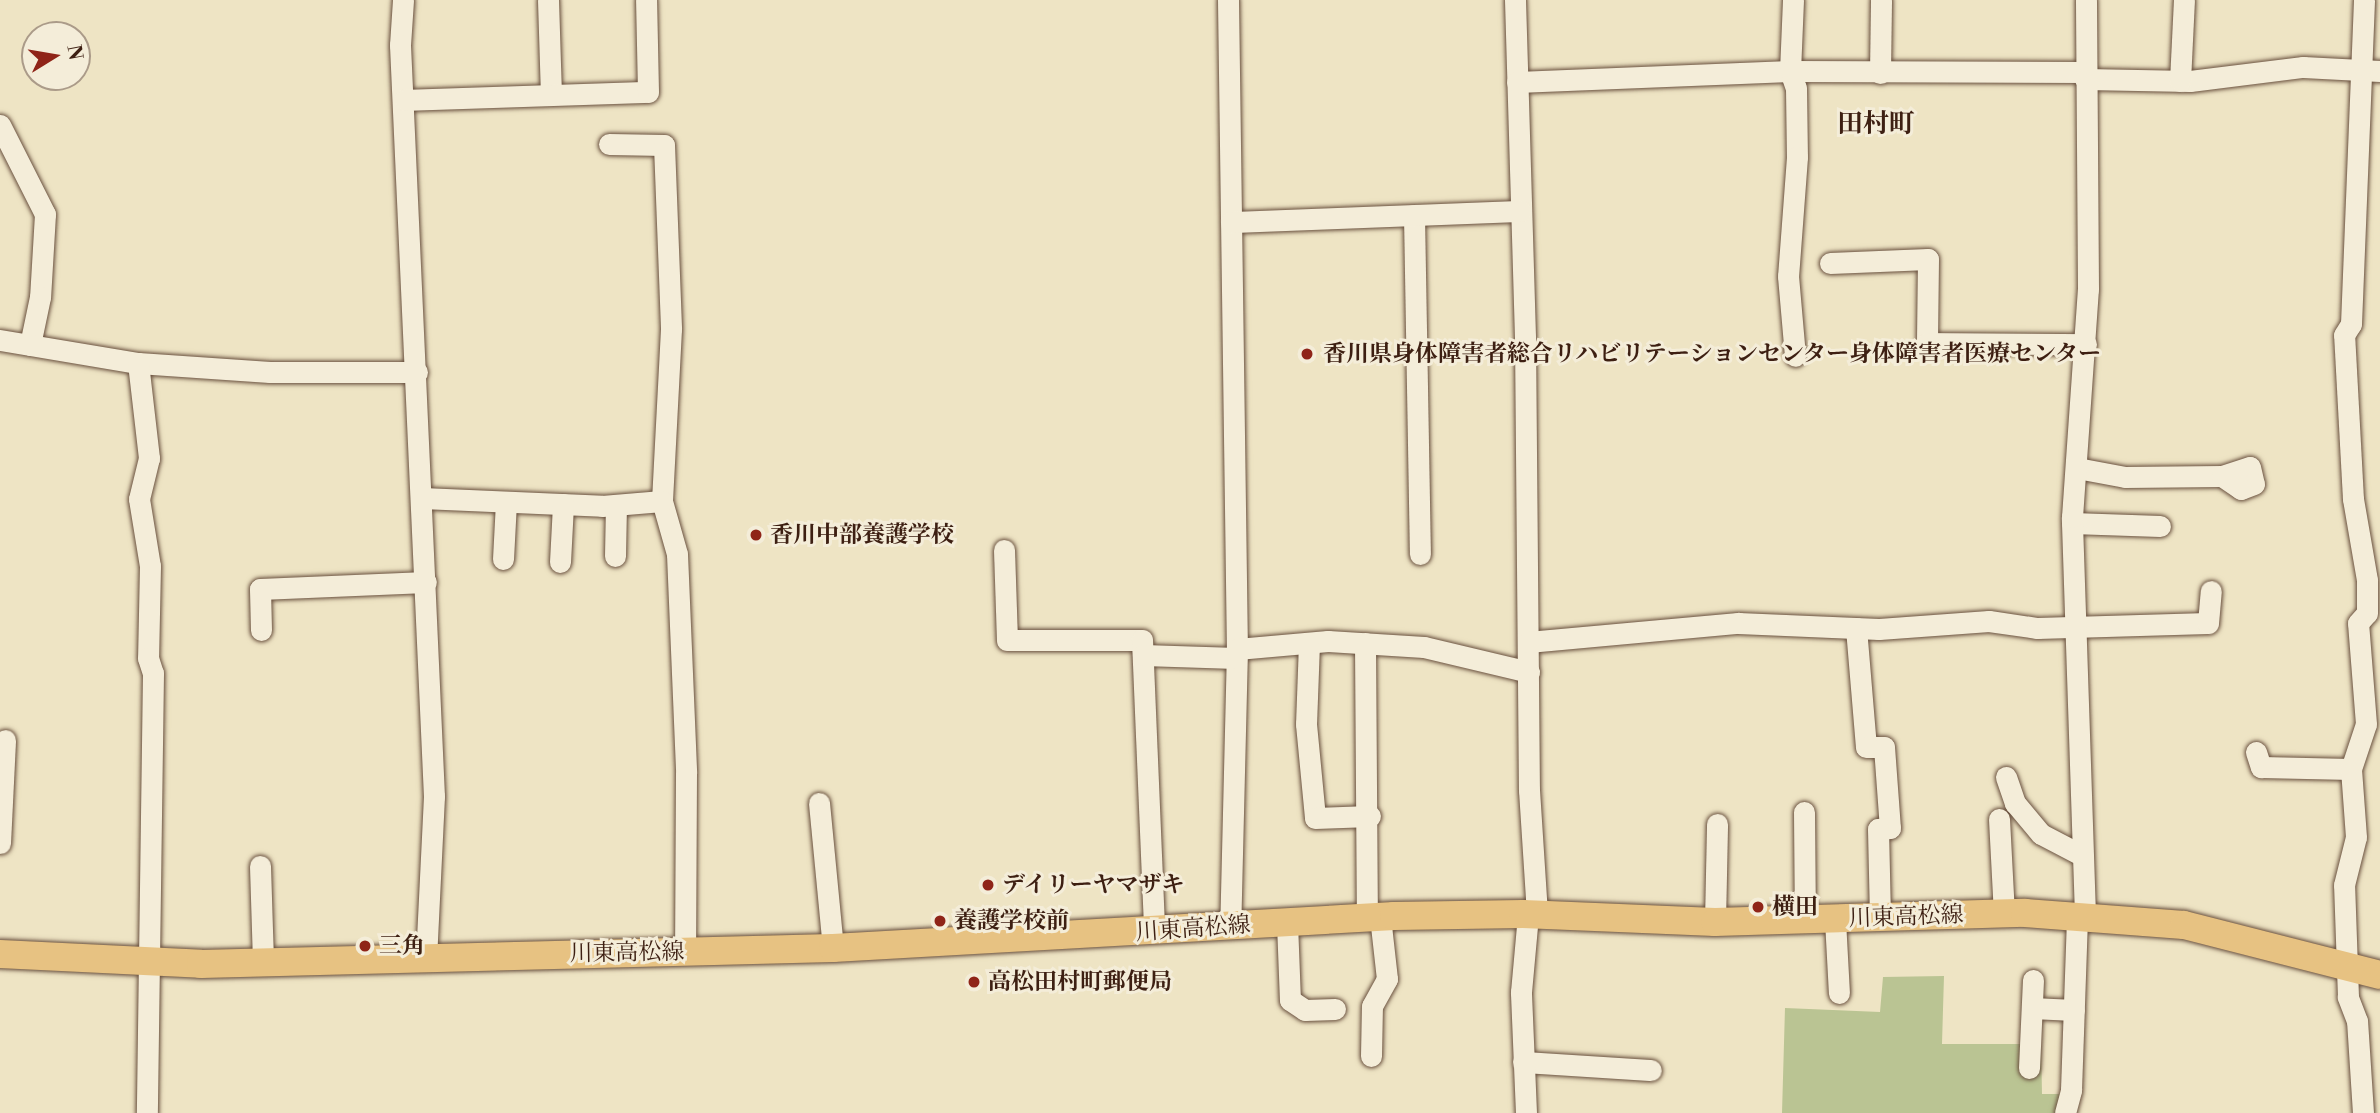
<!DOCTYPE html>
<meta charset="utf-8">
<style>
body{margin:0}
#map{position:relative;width:2380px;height:1113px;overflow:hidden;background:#eee4c4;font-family:"Libre Bodoni","Noto Serif JP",serif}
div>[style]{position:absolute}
.green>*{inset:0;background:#bac493}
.roads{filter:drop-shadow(0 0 2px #69503e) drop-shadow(0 0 2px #69503e)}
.minor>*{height:21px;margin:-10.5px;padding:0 10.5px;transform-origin:10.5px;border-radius:10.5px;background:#f4edd9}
.major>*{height:28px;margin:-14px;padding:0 14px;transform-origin:14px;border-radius:14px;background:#e7c282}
.dots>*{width:19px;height:19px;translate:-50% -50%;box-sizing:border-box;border:4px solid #f4edd9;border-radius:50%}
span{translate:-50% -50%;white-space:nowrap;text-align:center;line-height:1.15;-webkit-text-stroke:6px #f4edd9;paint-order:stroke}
.poi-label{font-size:23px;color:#3d1f12;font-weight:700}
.left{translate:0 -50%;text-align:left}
.street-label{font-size:23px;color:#3d1f12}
.quarter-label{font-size:26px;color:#3d1f12;font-weight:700}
.north{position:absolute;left:21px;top:21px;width:70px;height:70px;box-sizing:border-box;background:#f4edd9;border:2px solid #ab9b89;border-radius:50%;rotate:79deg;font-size:19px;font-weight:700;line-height:28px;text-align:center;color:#3d1f12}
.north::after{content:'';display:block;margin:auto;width:24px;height:32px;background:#8f2418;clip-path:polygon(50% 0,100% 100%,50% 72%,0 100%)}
</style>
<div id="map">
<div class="green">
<div style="clip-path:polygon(1944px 976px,1942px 1044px,2041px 1044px,2042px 1094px,2062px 1094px,2058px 1113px,1782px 1113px,1785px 1008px,1880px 1012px,1883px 977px)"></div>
</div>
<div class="roads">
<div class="minor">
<div style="left:403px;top:0;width:45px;rotate:93.8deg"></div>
<div style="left:400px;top:45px;width:752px;rotate:87.41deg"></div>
<div style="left:434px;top:796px;width:162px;rotate:92.8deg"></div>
<div style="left:548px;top:0;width:95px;rotate:88.2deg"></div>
<div style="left:1228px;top:0;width:649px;rotate:89.21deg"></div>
<div style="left:1237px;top:649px;width:278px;rotate:91.4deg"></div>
<div style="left:1515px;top:0;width:337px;rotate:88.3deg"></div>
<div style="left:1525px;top:337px;width:453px;rotate:89.5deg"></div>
<div style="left:1529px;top:790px;width:125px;rotate:86.3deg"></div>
<div style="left:1793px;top:0;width:71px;rotate:92.4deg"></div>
<div style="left:1790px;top:71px;width:18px;rotate:71deg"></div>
<div style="left:1796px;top:88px;width:69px;rotate:89.2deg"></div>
<div style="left:1797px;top:157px;width:119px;rotate:94.3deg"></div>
<div style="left:1788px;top:276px;width:80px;rotate:85deg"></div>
<div style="left:1880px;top:73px;width:73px;rotate:-89.2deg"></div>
<div style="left:2085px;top:79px;width:105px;rotate:1.1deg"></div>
<div style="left:2190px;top:81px;width:114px;rotate:-7.1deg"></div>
<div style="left:2303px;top:67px;width:77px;rotate:3deg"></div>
<div style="left:2180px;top:81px;width:81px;rotate:-87.2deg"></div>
<div style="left:1517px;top:82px;width:273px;rotate:-2.3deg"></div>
<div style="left:1790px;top:71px;width:295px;rotate:0.2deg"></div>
<div style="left:405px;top:100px;width:243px;rotate:-1.9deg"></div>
<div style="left:648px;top:92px;width:92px;rotate:-91.2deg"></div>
<div style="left:0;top:125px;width:100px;rotate:63.2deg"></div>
<div style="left:45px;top:214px;width:83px;rotate:93.4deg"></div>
<div style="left:40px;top:297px;width:49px;rotate:101.8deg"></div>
<div style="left:609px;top:144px;width:55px;rotate:1deg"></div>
<div style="left:664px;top:145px;width:184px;rotate:87.8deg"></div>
<div style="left:671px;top:329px;width:172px;rotate:93deg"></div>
<div style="left:662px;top:501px;width:55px;rotate:74.2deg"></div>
<div style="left:677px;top:554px;width:219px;rotate:87.6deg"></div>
<div style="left:686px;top:773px;width:179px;rotate:90.3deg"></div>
<div style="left:1414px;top:215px;width:339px;rotate:89deg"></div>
<div style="left:1231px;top:222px;width:290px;rotate:-2.2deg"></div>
<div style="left:1830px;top:263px;width:98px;rotate:-2.3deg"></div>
<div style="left:1928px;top:259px;width:84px;rotate:90.7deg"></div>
<div style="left:1927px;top:343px;width:159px;rotate:0.4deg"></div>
<div style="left:0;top:340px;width:140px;rotate:9.5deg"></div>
<div style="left:138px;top:363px;width:132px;rotate:3.9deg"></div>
<div style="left:270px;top:372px;width:147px"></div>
<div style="left:138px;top:363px;width:96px;rotate:83.4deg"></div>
<div style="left:149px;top:458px;width:42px;rotate:103.7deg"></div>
<div style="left:139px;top:499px;width:68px;rotate:80.7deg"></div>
<div style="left:150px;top:566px;width:92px;rotate:91.2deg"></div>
<div style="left:148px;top:658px;width:16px;rotate:72deg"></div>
<div style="left:153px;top:673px;width:440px;rotate:90.8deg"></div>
<div style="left:2077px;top:468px;width:49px;rotate:10.6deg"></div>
<div style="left:2125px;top:477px;width:97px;rotate:-0.6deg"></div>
<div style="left:2222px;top:476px;width:29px;rotate:-18deg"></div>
<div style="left:2250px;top:467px;width:17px;rotate:77deg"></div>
<div style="left:2254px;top:484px;width:14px;rotate:159deg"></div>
<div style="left:2241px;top:489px;width:23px;rotate:-146deg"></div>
<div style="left:422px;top:498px;width:180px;rotate:2.5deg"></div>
<div style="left:602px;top:506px;width:60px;rotate:-4.8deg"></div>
<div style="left:2072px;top:523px;width:88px;rotate:2deg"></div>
<div style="left:1004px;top:550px;width:90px;rotate:88.1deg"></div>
<div style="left:1007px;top:640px;width:135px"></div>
<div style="left:1142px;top:640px;width:292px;rotate:87.6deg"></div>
<div style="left:615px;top:556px;width:51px;rotate:-88.9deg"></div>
<div style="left:503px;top:559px;width:57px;rotate:-87deg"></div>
<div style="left:560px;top:562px;width:58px;rotate:-87deg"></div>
<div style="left:1856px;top:628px;width:119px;rotate:85.2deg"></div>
<div style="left:1866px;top:747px;width:18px"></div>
<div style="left:1884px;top:747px;width:81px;rotate:85.8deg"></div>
<div style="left:1890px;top:828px;width:12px;rotate:175deg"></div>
<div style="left:1878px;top:829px;width:89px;rotate:88.7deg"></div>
<div style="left:261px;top:630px;width:41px;rotate:-91.4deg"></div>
<div style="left:260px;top:589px;width:166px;rotate:-2.4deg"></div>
<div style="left:1528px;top:642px;width:211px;rotate:-5.2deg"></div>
<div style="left:1738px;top:623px;width:141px;rotate:2.4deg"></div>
<div style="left:1879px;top:629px;width:110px;rotate:-4.2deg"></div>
<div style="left:1989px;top:621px;width:49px;rotate:8.3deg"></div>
<div style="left:2037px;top:628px;width:171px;rotate:-1.7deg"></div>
<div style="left:2208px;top:623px;width:32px;rotate:-85deg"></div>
<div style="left:1309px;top:643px;width:81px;rotate:92.1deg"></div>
<div style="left:1306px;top:724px;width:94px;rotate:84.5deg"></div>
<div style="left:1315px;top:818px;width:55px;rotate:-2.1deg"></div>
<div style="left:1365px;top:643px;width:275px;rotate:89.6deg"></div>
<div style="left:1237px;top:649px;width:91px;rotate:-5deg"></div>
<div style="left:1328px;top:641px;width:96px;rotate:3.6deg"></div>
<div style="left:1424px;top:647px;width:108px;rotate:13.4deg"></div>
<div style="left:1143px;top:655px;width:93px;rotate:1.8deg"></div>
<div style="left:2256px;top:752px;width:16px;rotate:72deg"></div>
<div style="left:2261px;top:767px;width:90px;rotate:1.3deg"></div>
<div style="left:2006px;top:777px;width:28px;rotate:71deg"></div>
<div style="left:2015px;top:803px;width:40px;rotate:50deg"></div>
<div style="left:2041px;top:834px;width:47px;rotate:27.6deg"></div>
<div style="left:819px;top:803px;width:146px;rotate:84.5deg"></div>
<div style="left:1804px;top:812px;width:109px;rotate:89.5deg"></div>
<div style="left:1999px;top:819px;width:95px;rotate:87deg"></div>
<div style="left:0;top:843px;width:103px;rotate:-87.2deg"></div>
<div style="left:260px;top:866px;width:97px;rotate:88.2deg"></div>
<div style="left:2085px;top:915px;width:398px;rotate:-91.9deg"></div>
<div style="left:2072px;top:517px;width:229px;rotate:-86deg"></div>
<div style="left:2088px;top:289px;width:289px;rotate:-90.4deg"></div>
<div style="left:1835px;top:920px;width:73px;rotate:86.9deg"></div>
<div style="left:1715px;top:922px;width:98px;rotate:-88.8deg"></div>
<div style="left:1287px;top:923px;width:77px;rotate:87.8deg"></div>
<div style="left:1290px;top:1000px;width:18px;rotate:34deg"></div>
<div style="left:1305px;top:1010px;width:30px;rotate:-2deg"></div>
<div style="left:2032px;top:1008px;width:42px;rotate:2.7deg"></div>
<div style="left:1371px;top:1056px;width:50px;rotate:-88.9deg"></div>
<div style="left:1372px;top:1006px;width:31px;rotate:-61deg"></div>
<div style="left:1387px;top:979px;width:62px;rotate:-96.4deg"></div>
<div style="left:1523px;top:1062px;width:128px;rotate:3.6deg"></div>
<div style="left:2029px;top:1068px;width:88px;rotate:-87.4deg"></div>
<div style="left:1526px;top:1113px;width:121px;rotate:-92.4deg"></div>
<div style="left:1521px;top:992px;width:77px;rotate:-84.8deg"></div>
<div style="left:2065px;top:1113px;width:24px;rotate:-75deg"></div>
<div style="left:2071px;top:1090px;width:176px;rotate:-88deg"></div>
<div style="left:2363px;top:1113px;width:92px;rotate:-93.7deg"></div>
<div style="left:2357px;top:1021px;width:26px;rotate:-111deg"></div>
<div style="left:2348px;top:997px;width:112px;rotate:-92deg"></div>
<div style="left:2344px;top:885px;width:49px;rotate:-76deg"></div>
<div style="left:2356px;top:837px;width:68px;rotate:-94.2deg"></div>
<div style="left:2351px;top:769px;width:47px;rotate:-71.6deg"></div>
<div style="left:2366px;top:724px;width:101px;rotate:-94.5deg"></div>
<div style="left:2358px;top:623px;width:13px;rotate:-48deg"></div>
<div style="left:2367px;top:613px;width:33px;rotate:-90deg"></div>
<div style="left:2367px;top:580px;width:82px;rotate:-99.8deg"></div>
<div style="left:2353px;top:499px;width:164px;rotate:-93.1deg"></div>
<div style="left:2344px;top:335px;width:13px;rotate:-58deg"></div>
<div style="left:2351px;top:324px;width:324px;rotate:-87.7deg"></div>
</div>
<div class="major">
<div style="left:0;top:954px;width:201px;rotate:2.8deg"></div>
<div style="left:201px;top:964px;width:632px;rotate:-1.45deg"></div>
<div style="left:833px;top:948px;width:562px;rotate:-3.26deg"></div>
<div style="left:1394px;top:916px;width:129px;rotate:-0.9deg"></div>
<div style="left:1523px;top:914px;width:192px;rotate:2.4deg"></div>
<div style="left:1715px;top:922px;width:310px;rotate:-1.7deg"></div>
<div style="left:2025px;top:913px;width:159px;rotate:4.3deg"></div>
<div style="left:2184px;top:925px;width:202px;rotate:14.3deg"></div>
</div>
</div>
<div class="dots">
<div style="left:1307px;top:354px;background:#8f2418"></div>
<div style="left:756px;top:535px;background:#8f2418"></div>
<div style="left:988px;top:885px;background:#8f2418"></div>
<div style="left:1758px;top:907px;background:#8f2418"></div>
<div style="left:940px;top:921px;background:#8f2418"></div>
<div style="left:365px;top:946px;background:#8f2418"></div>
<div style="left:974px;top:982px;background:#8f2418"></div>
</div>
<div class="poi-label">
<span class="left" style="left:1323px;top:354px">香川県身体障害者総合リハビリテーションセンター身体障害者医療センター</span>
<span class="left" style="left:770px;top:535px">香川中部養護学校</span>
<span class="left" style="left:1002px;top:885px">デイリーヤマザキ</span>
<span class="left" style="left:1772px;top:907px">横田</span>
<span class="left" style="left:954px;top:921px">養護学校前</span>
<span class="left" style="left:379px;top:946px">三角</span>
<span class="left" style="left:988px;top:982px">高松田村町郵便局</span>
</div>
<div class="street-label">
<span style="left:1906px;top:917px;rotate:-2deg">川東高松線</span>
<span style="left:1193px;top:929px;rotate:-4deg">川東高松線</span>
<span style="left:627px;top:953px;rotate:-1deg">川東高松線</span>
</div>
<div class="quarter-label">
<span style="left:1876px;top:125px">田村町</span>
</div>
<div class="north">N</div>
</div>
